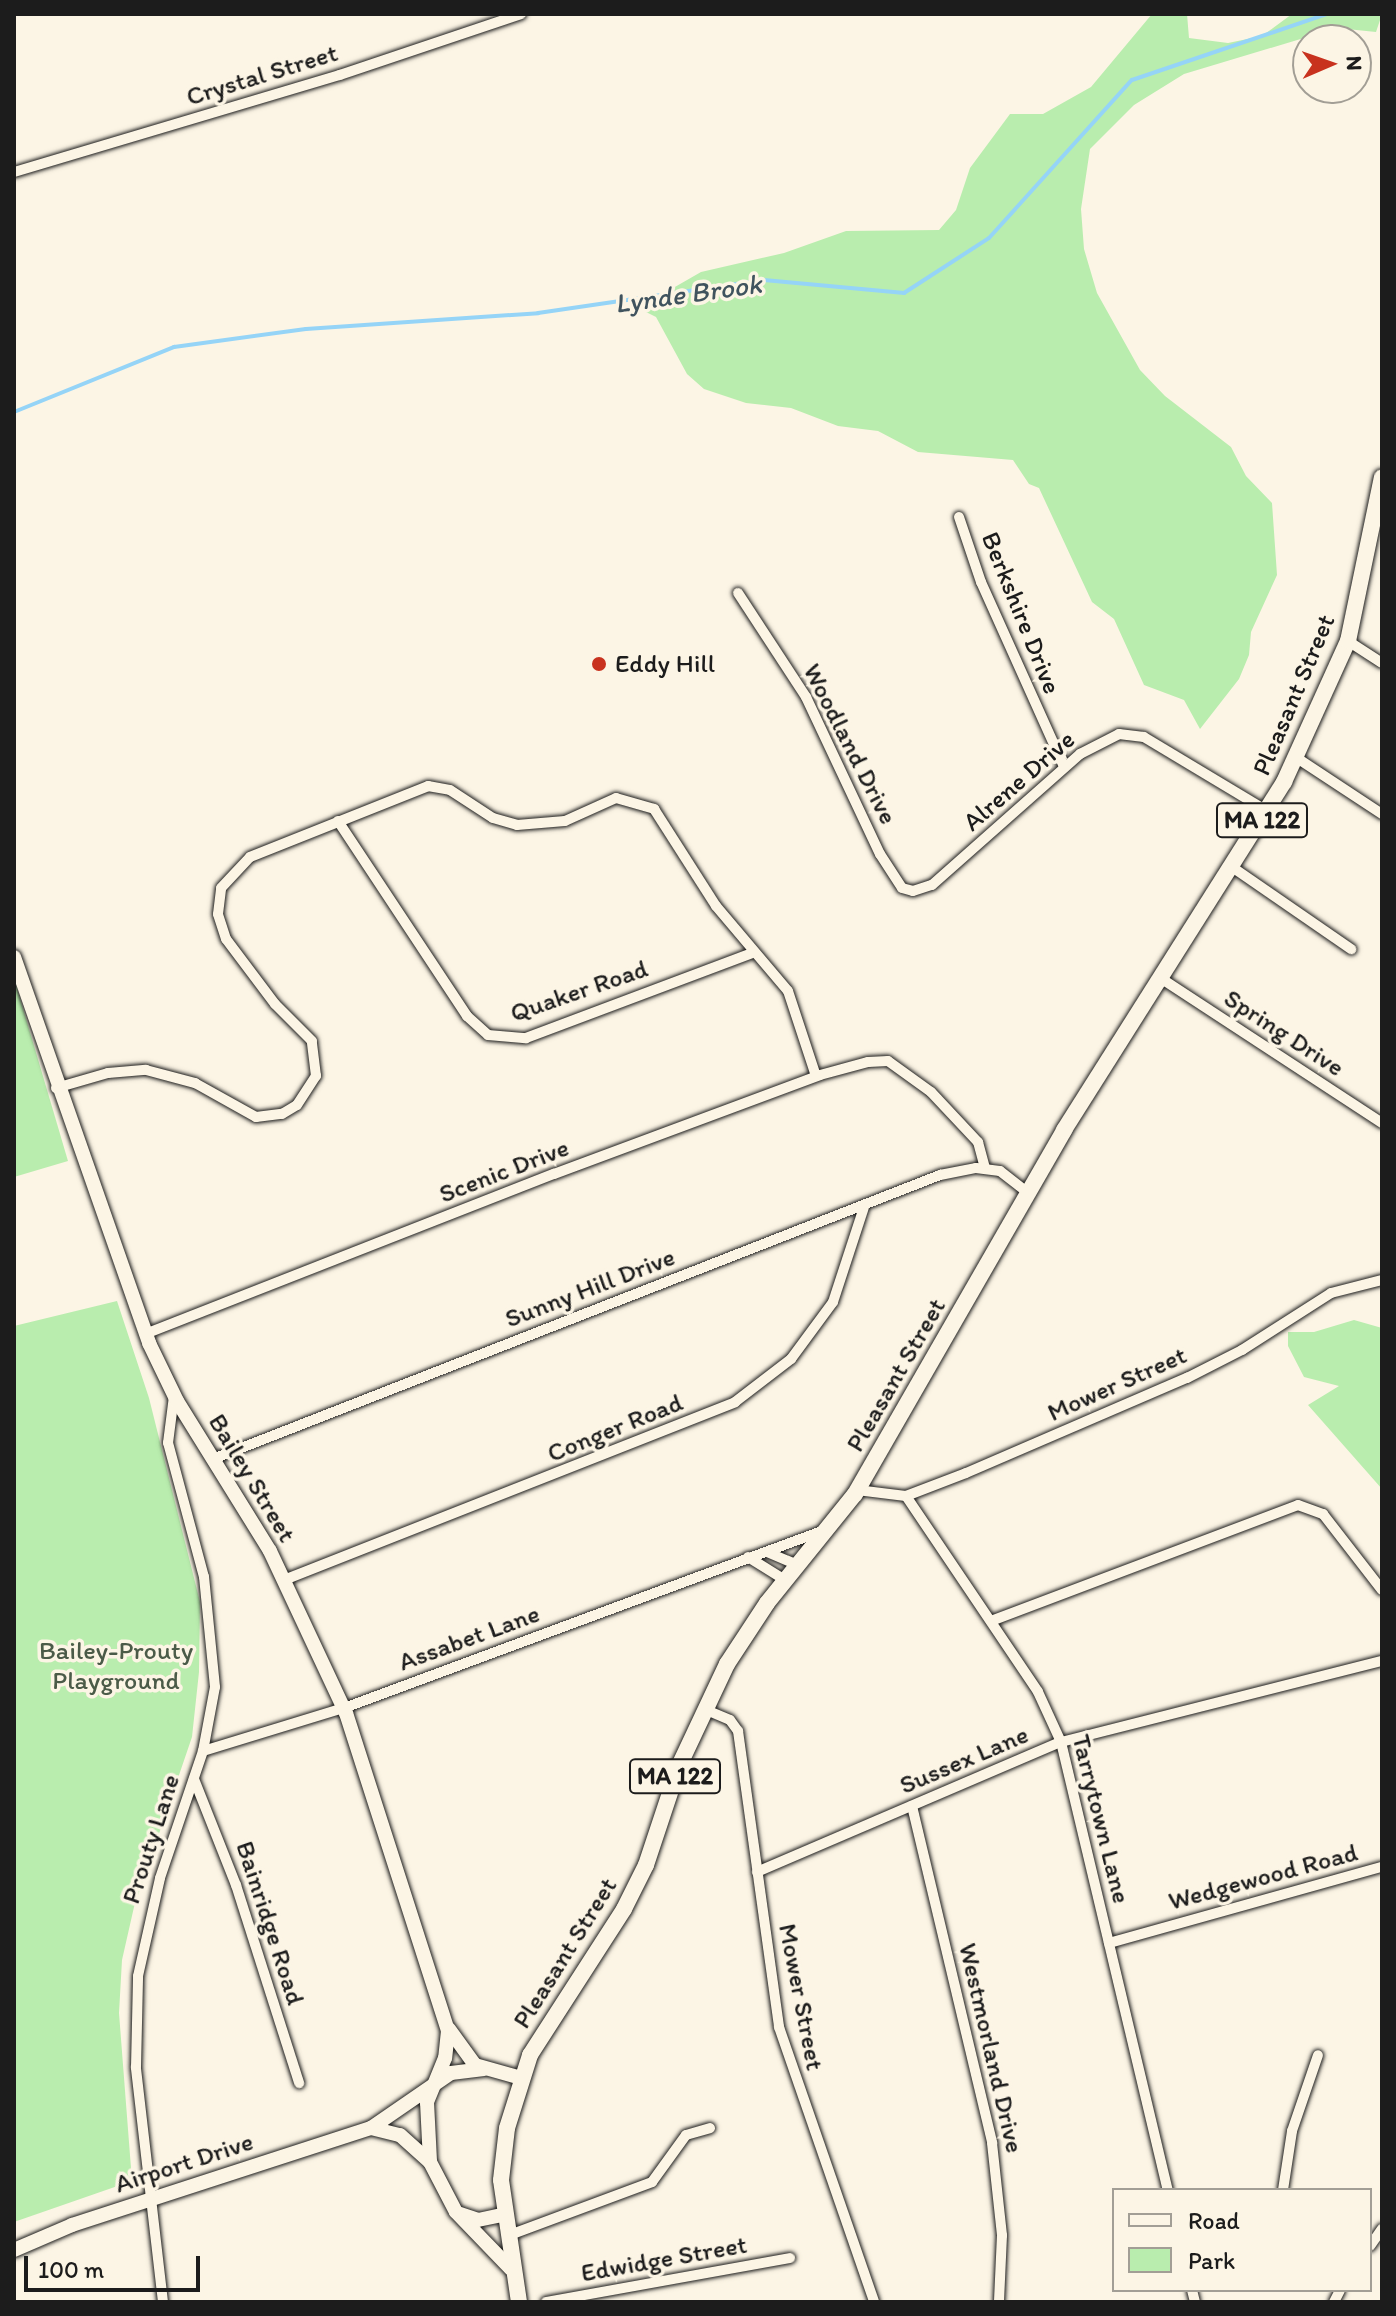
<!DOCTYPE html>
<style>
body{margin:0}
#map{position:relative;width:1396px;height:2316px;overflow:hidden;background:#fcf5e5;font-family:Itim,sans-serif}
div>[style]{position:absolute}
.green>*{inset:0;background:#b9edae}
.stream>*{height:4px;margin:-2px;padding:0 2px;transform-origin:2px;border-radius:2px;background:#95d4f7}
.roads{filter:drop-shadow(0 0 2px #1c1c1c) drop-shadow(0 0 2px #1c1c1c)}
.street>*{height:10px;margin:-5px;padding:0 5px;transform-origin:5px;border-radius:5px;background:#fcf5e5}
.secondary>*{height:14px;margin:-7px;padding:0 7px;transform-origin:7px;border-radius:7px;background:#fcf5e5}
.primary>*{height:16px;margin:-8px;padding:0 8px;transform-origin:8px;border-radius:8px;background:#fcf5e5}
.dots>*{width:22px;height:22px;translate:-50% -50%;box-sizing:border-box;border:4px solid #fcf5e5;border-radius:50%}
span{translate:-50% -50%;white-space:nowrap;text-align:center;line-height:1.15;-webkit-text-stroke:7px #fcf5e5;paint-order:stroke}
.shield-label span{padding:2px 6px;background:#fcf5e5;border:2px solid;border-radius:6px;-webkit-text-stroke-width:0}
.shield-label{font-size:24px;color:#1c1c1c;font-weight:700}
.street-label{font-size:26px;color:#1c1c1c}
.poi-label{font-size:26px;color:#1c1c1c}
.left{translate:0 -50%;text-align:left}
.park-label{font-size:26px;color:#4b5b48}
.water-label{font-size:28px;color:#40535e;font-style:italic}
.frame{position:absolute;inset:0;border:16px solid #1c1c1c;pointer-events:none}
.legend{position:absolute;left:1112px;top:2188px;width:260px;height:104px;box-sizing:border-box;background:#fcf5e5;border:2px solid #a29e95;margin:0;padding:10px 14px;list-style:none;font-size:24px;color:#1c1c1c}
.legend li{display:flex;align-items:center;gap:16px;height:40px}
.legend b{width:40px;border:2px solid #a29e95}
.north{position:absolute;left:1292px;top:24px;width:80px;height:80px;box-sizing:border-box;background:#fcf5e5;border:2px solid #a29e95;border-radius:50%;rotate:88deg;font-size:22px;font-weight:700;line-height:32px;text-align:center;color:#1c1c1c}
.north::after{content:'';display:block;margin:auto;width:28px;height:36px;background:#c8321e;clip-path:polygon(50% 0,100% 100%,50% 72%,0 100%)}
.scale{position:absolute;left:24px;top:2256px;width:176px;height:36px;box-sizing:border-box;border:4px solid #1c1c1c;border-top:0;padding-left:10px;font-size:24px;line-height:28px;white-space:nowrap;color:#1c1c1c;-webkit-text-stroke:6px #fcf5e5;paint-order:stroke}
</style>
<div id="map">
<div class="green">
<div style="clip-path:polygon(1152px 14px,1187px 14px,1189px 38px,1228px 43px,1262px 36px,1292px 14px,1382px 14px,1376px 32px,1337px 28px,1184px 74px,1134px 105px,1090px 149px,1081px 209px,1084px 249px,1097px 293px,1140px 370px,1165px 396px,1231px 447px,1246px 476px,1272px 503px,1277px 575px,1251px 632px,1249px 655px,1239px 679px,1200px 729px,1184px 700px,1144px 685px,1114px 619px,1092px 602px,1039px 488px,1029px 484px,1013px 460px,918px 452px,878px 431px,838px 426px,791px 408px,746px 403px,704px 389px,687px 374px,656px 317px,644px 311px,647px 303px,701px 272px,784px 253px,846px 231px,939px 230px,956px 210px,970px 168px,1010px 114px,1043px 114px,1091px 87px)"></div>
<div style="clip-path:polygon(14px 978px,68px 1161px,14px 1177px)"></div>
<div style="clip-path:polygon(117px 1301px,149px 1398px,200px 1602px,199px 1672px,192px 1737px,134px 1907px,122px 1960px,119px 2013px,132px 2181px,14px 2222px,14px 1326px)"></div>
<div style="clip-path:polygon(1354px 1320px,1382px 1328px,1382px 1489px,1308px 1405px,1339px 1386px,1304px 1377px,1288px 1346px,1288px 1332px,1314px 1332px)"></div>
</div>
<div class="stream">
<div style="left:14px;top:412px;width:173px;rotate:-22.1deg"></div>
<div style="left:174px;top:347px;width:133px;rotate:-7.8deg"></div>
<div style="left:306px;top:329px;width:233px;rotate:-3.9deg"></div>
<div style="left:538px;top:313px;width:228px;rotate:-8.3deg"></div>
<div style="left:764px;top:280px;width:141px;rotate:5.3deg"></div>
<div style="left:904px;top:293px;width:101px;rotate:-32.9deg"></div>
<div style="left:989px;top:238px;width:213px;rotate:-47.9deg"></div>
<div style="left:1132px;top:80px;width:206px;rotate:-18.7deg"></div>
</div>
<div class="roads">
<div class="street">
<div style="left:14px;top:172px;width:340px;rotate:-16.6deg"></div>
<div style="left:340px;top:75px;width:191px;rotate:-18.6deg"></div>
<div style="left:959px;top:517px;width:69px;rotate:71.3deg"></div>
<div style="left:981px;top:582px;width:203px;rotate:65.8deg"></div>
<div style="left:738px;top:593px;width:124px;rotate:56.8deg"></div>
<div style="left:806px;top:697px;width:174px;rotate:64.8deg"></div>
<div style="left:880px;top:854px;width:40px;rotate:57.1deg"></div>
<div style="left:902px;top:888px;width:11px;rotate:15deg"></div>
<div style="left:913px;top:891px;width:20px;rotate:-18deg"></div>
<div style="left:932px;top:885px;width:198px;rotate:-41.5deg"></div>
<div style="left:1080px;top:754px;width:44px;rotate:-27.1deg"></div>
<div style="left:1119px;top:734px;width:25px;rotate:7deg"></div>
<div style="left:1144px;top:737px;width:144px;rotate:31deg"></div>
<div style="left:1348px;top:641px;width:40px;rotate:32.9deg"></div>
<div style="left:1297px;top:758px;width:102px;rotate:33.4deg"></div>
<div style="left:338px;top:821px;width:234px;rotate:56.5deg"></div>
<div style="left:467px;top:1016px;width:28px;rotate:42deg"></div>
<div style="left:488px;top:1035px;width:38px;rotate:5deg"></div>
<div style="left:526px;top:1038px;width:241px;rotate:-20.6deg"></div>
<div style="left:1232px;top:867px;width:145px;rotate:34.6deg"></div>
<div style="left:1162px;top:979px;width:263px;rotate:33.2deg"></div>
<div style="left:56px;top:1088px;width:54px;rotate:-16.1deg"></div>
<div style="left:108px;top:1073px;width:38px;rotate:-5deg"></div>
<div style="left:146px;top:1070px;width:51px;rotate:14.9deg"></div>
<div style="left:195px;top:1083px;width:70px;rotate:29.1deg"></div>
<div style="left:256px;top:1117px;width:26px;rotate:-7deg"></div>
<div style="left:282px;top:1114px;width:17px;rotate:-31deg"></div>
<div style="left:297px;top:1105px;width:35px;rotate:-57deg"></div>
<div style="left:316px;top:1076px;width:35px;rotate:-97deg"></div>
<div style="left:312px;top:1041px;width:52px;rotate:-135deg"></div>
<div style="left:275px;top:1004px;width:81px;rotate:-127deg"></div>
<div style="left:226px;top:939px;width:26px;rotate:-108deg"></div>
<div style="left:218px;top:914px;width:26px;rotate:-83deg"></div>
<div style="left:221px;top:888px;width:42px;rotate:-46.9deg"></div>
<div style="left:250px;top:857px;width:192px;rotate:-21.7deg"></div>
<div style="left:428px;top:786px;width:22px;rotate:10deg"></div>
<div style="left:450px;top:790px;width:51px;rotate:33.1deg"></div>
<div style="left:493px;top:818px;width:25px;rotate:16deg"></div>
<div style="left:517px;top:825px;width:48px;rotate:-4.8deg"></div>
<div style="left:565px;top:821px;width:56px;rotate:-24.3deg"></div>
<div style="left:616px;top:798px;width:40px;rotate:16deg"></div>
<div style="left:654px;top:809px;width:115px;rotate:57.4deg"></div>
<div style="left:716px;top:906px;width:111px;rotate:49.7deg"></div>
<div style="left:788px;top:991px;width:89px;rotate:71.8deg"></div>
<div style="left:145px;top:1334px;width:439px;rotate:-21.4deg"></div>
<div style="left:554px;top:1174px;width:284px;rotate:-20.4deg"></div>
<div style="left:820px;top:1075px;width:50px;rotate:-15.2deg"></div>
<div style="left:868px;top:1062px;width:20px;rotate:-3deg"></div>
<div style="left:888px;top:1061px;width:53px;rotate:35.8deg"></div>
<div style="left:931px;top:1092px;width:69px;rotate:46.8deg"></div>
<div style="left:978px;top:1142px;width:27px;rotate:75deg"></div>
<div style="left:213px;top:1459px;width:781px;rotate:-21.34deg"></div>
<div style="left:940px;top:1175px;width:37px;rotate:-11deg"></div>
<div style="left:976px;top:1168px;width:24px;rotate:7deg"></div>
<div style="left:1000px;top:1171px;width:34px;rotate:38deg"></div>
<div style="left:857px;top:1490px;width:49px;rotate:7deg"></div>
<div style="left:906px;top:1496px;width:64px;rotate:-21deg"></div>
<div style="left:966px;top:1473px;width:241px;rotate:-23.3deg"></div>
<div style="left:1187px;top:1378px;width:62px;rotate:-27deg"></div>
<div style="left:1242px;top:1350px;width:106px;rotate:-32.6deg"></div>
<div style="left:1331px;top:1293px;width:53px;rotate:-14.3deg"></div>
<div style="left:906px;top:1496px;width:236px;rotate:56deg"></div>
<div style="left:1038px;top:1692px;width:55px;rotate:65.3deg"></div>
<div style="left:1061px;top:1742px;width:461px;rotate:76.6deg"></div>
<div style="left:767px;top:1552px;width:33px;rotate:23deg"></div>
<div style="left:748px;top:1557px;width:44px;rotate:31.9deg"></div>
<div style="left:284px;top:1580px;width:485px;rotate:-21.5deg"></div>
<div style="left:735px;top:1402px;width:71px;rotate:-37.5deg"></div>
<div style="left:791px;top:1359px;width:71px;rotate:-53.6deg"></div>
<div style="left:833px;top:1302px;width:100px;rotate:-71.9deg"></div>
<div style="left:991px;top:1621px;width:328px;rotate:-20.7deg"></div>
<div style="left:1298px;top:1505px;width:27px;rotate:20deg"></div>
<div style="left:1323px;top:1514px;width:96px;rotate:52.2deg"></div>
<div style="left:704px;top:1709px;width:28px;rotate:23deg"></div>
<div style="left:730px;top:1720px;width:14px;rotate:54deg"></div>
<div style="left:738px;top:1731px;width:299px;rotate:82.1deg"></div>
<div style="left:779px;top:2027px;width:291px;rotate:70.9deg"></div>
<div style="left:203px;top:1751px;width:147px;rotate:-17deg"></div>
<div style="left:344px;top:1708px;width:510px;rotate:-20.32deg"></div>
<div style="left:194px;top:1779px;width:114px;rotate:68.4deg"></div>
<div style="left:236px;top:1885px;width:208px;rotate:72.3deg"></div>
<div style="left:912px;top:1806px;width:346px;rotate:76.6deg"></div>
<div style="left:992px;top:2143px;width:93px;rotate:83.8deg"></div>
<div style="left:1002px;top:2235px;width:67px;rotate:92.6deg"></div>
<div style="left:757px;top:1872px;width:331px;rotate:-23.2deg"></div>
<div style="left:1061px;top:1742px;width:331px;rotate:-14.2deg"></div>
<div style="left:1109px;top:1943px;width:283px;rotate:-15.6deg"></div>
<div style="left:1283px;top:2190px;width:60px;rotate:-81.3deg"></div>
<div style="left:1292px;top:2131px;width:80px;rotate:-71.1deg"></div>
<div style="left:507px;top:2236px;width:155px;rotate:-20.4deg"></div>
<div style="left:652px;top:2182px;width:58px;rotate:-54.1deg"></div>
<div style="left:686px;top:2135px;width:25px;rotate:-16deg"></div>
<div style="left:1370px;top:2246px;width:21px;rotate:-55deg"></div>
<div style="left:1192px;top:2290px;width:12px;rotate:76deg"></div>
<div style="left:163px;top:2302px;width:237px;rotate:-96.6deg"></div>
<div style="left:136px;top:2067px;width:91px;rotate:-88.7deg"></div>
<div style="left:138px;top:1976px;width:100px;rotate:-77.3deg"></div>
<div style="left:160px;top:1878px;width:134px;rotate:-71.3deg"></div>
<div style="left:203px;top:1751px;width:65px;rotate:-79.4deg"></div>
<div style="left:215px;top:1687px;width:111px;rotate:-95.7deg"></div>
<div style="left:204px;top:1577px;width:139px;rotate:-105deg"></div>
<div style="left:168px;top:1443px;width:47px;rotate:-82.7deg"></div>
<div style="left:546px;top:2302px;width:248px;rotate:-10.2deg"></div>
<div style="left:1334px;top:2302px;width:13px;rotate:-63deg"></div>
</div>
<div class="secondary">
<div style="left:14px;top:957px;width:409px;rotate:70.7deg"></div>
<div style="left:149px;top:1343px;width:64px;rotate:64.2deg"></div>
<div style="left:177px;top:1401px;width:176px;rotate:58.2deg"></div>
<div style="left:270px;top:1551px;width:179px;rotate:64.9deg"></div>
<div style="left:346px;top:1713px;width:334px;rotate:72.2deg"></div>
<div style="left:448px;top:2031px;width:27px;rotate:96deg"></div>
<div style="left:445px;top:2058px;width:48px;rotate:112.2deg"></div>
<div style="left:427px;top:2102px;width:60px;rotate:87.1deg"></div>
<div style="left:430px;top:2162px;width:56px;rotate:62.5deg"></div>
<div style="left:456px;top:2212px;width:79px;rotate:46deg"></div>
<div style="left:449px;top:2029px;width:44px;rotate:54.2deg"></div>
<div style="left:475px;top:2065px;width:48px;rotate:15.8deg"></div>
<div style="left:371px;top:2128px;width:30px;rotate:14deg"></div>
<div style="left:400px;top:2135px;width:40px;rotate:42deg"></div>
<div style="left:460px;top:2214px;width:19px;rotate:18deg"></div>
<div style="left:478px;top:2220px;width:25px;rotate:-12deg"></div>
<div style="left:14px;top:2250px;width:63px;rotate:-23.3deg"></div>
<div style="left:72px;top:2225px;width:314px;rotate:-18deg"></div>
<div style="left:371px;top:2128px;width:97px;rotate:-34.5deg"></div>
<div style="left:451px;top:2073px;width:33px;rotate:-7deg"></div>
</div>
<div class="primary">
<div style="left:519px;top:2302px;width:123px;rotate:-98.4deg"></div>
<div style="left:501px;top:2180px;width:52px;rotate:-83.4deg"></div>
<div style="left:507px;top:2128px;width:77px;rotate:-72.5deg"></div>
<div style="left:530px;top:2055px;width:174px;rotate:-57.2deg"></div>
<div style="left:624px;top:1909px;width:49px;rotate:-63.4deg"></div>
<div style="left:646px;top:1865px;width:104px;rotate:-71.6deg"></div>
<div style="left:679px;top:1766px;width:113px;rotate:-64.8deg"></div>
<div style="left:727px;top:1664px;width:73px;rotate:-56.7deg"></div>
<div style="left:767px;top:1603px;width:140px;rotate:-51.1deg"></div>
<div style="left:855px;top:1494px;width:420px;rotate:-60.1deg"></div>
<div style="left:1064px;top:1130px;width:412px;rotate:-57.7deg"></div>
<div style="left:1284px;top:782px;width:155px;rotate:-65.6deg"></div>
<div style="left:1348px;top:641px;width:167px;rotate:-78.3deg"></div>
</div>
</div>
<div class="dots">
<div style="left:599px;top:664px;background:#c8321e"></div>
</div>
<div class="shield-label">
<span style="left:1262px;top:820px">MA 122</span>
<span style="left:675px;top:1776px">MA 122</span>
</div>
<div class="street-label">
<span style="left:262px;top:75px;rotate:-17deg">Crystal Street</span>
<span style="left:1021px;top:613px;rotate:68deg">Berkshire Drive</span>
<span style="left:1294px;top:695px;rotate:-67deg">Pleasant Street</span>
<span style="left:850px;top:744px;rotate:63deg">Woodland Drive</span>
<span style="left:1019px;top:781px;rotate:-41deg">Alrene Drive</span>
<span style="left:579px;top:991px;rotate:-19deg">Quaker Road</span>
<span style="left:1284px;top:1033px;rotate:33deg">Spring Drive</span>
<span style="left:504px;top:1171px;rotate:-21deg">Scenic Drive</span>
<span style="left:590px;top:1288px;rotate:-21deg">Sunny Hill Drive</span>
<span style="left:896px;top:1375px;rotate:-60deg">Pleasant Street</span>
<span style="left:1117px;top:1384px;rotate:-24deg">Mower Street</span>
<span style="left:615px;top:1428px;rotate:-22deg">Conger Road</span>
<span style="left:252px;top:1478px;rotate:59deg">Bailey Street</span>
<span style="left:469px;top:1638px;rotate:-20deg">Assabet Lane</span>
<span style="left:964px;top:1760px;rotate:-23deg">Sussex Lane</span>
<span style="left:1101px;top:1819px;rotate:76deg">Tarrytown Lane</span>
<span style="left:151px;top:1839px;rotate:-72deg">Prouty Lane</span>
<span style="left:1263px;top:1877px;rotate:-15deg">Wedgewood Road</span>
<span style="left:270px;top:1923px;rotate:72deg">Bainridge Road</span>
<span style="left:565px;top:1953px;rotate:-58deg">Pleasant Street</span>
<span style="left:801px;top:1997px;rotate:79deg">Mower Street</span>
<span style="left:991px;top:2048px;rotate:77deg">Westmorland Drive</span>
<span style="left:184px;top:2163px;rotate:-18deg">Airport Drive</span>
<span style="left:664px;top:2259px;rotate:-10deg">Edwidge Street</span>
</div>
<div class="poi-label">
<span class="left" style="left:615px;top:664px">Eddy Hill</span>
</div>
<div class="park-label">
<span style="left:116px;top:1666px">Bailey-Prouty<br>Playground</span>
</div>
<div class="water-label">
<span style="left:688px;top:293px;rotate:-8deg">Lynde Brook</span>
</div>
<div class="frame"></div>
<ul class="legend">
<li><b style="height:10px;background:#fcf5e5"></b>Road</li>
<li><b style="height:22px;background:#b9edae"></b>Park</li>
</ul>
<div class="north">N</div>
<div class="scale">100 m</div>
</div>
